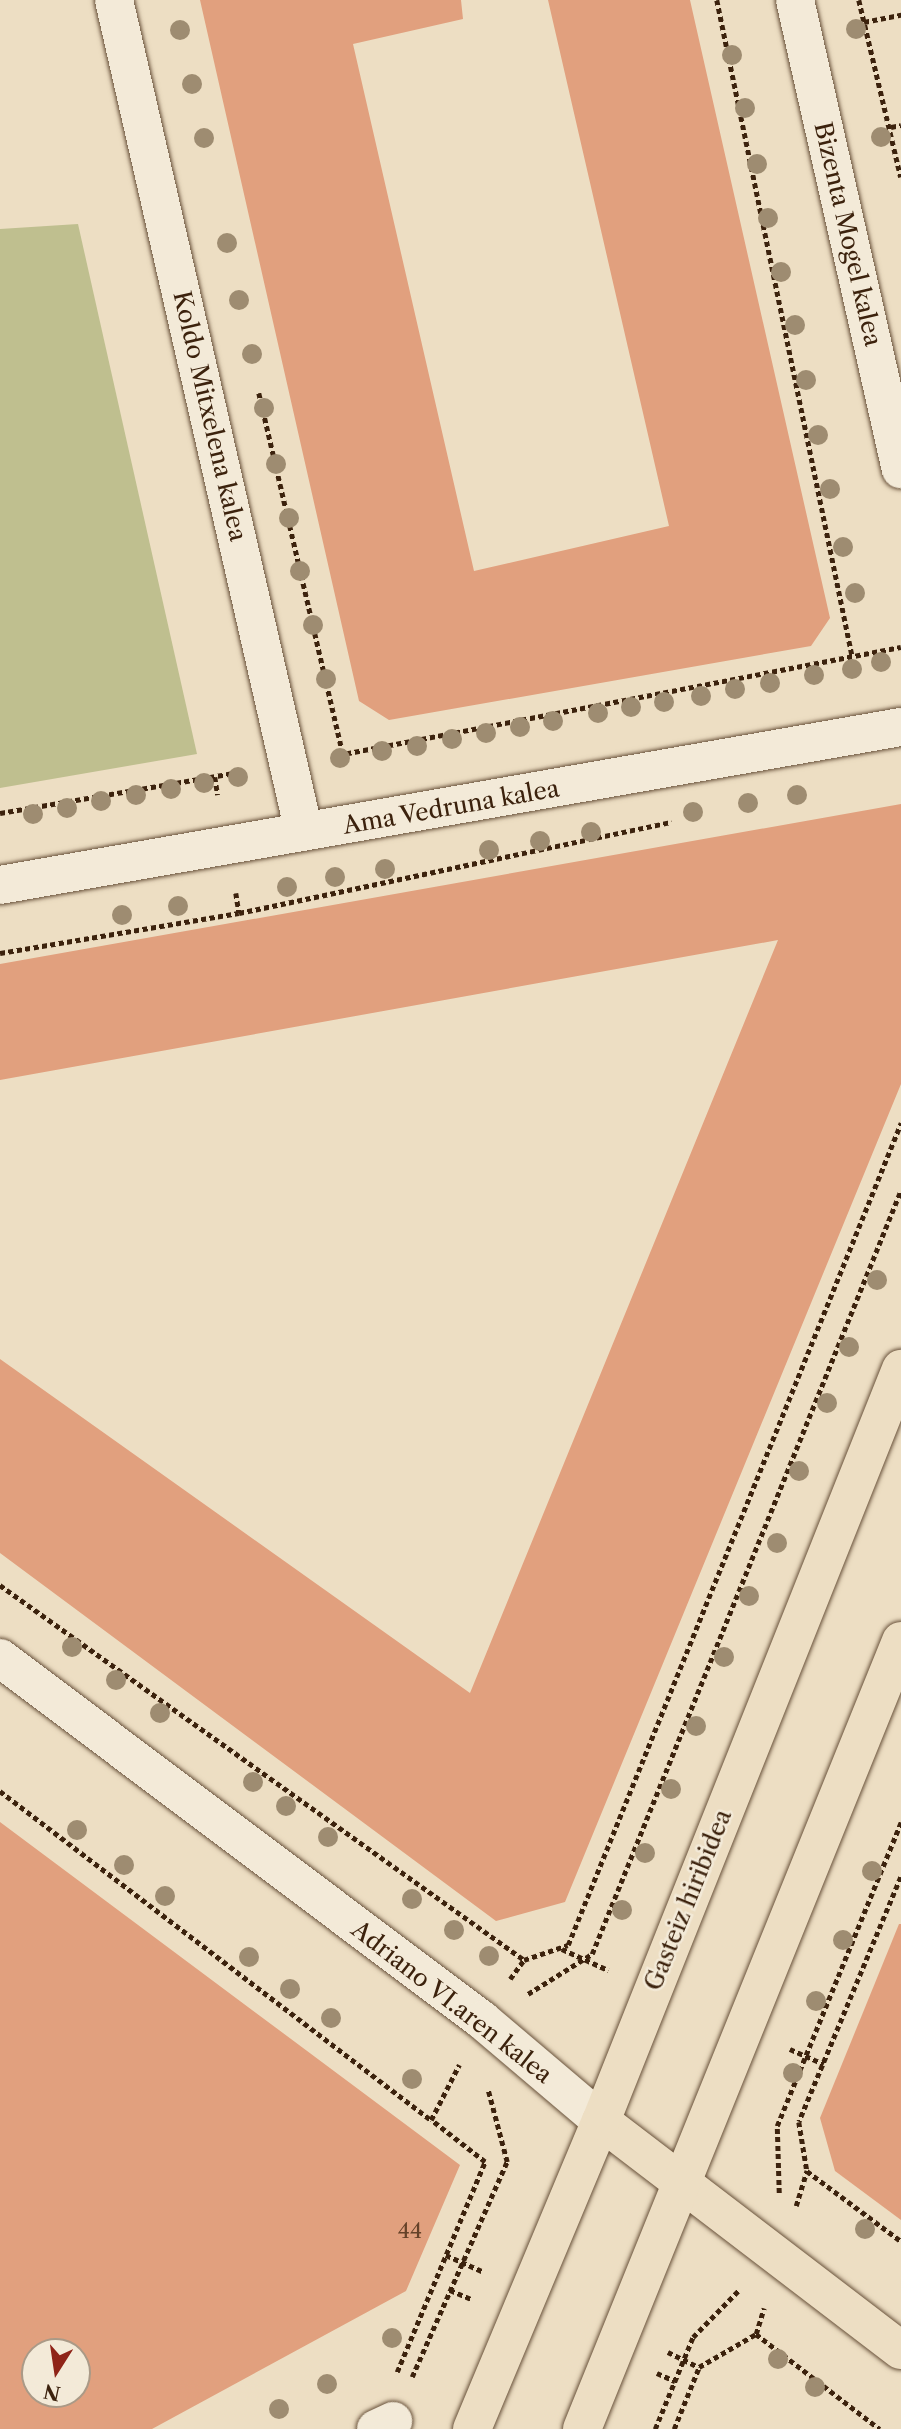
<!DOCTYPE html>
<style>
body{margin:0}
#map{position:relative;width:901px;height:2429px;overflow:hidden;background:#eddec3;font-family:"Libre Caslon Text",serif}
div>[style]{position:absolute}
.green>*{inset:0;background:#bfbf8f}
.building>*{inset:0;background:#e1a07e}
.path>*{height:4.5px;margin-top:-2.25px;transform-origin:0;background:repeating-linear-gradient(90deg,#3c220d 0 5px,transparent 0 8.5px)}
.roads{filter:drop-shadow(0 0 2px #68513a) drop-shadow(0 0 2px #68513a)}
.street>*{height:38px;margin:-19px;padding:0 19px;transform-origin:19px;border-radius:19px;background:#f3ead8}
.secondary>*{height:38px;margin:-19px;padding:0 19px;transform-origin:19px;border-radius:19px;background:#f3ead8}
.primary>*{height:38px;margin:-19px;padding:0 19px;transform-origin:19px;border-radius:19px;background:#eddec3}
.trees>*{width:20px;height:20px;margin:-10px;border-radius:50%;background:#9e8c71}
span{translate:-50% -50%;white-space:nowrap;text-align:center;line-height:1.15;-webkit-text-stroke:5px #f3ead8;paint-order:stroke}
.number-label{font-size:21px;color:#654229}
.number-label span{-webkit-text-stroke-width:0}
.street-label{font-size:24px;color:#3c220d}
.north{position:absolute;left:21px;top:2338px;width:70px;height:70px;box-sizing:border-box;background:#f3ead8;border:2px solid #aa9a87;border-radius:50%;rotate:192deg;font-size:19px;font-weight:700;line-height:28px;text-align:center;color:#3c220d}
.north::after{content:'';display:block;margin:auto;width:24px;height:32px;background:#8f2418;clip-path:polygon(50% 0,100% 100%,50% 72%,0 100%)}
</style>
<div id="map">
<div class="green">
<div style="clip-path:polygon(78px 224px,197px 754px,0 788px,0 229px)"></div>
</div>
<div class="building">
<div style="clip-path:polygon(200px 0,461px 0,463px 19px,353px 44px,474px 571px,669px 526px,548px 0,690px 0,830px 618px,811px 646px,389px 720px,359px 701px)"></div>
<div style="clip-path:polygon(901px 804px,901px 1084px,565px 1902px,496px 1921px,0 1553px,0 1359px,470px 1693px,778px 940px,0 1080px,0 964px)"></div>
<div style="clip-path:polygon(evenodd,0 1822px,460px 2165px,406px 2291px,152px 2429px,0 2429px,0 1822px,35px 2352px,77px 2352px,77px 2394px,35px 2394px,35px 2352px)"></div>
<div style="clip-path:polygon(899px 1924px,901px 1924px,901px 2220px,835px 2171px,820px 2118px)"></div>
</div>
<div class="path">
<div style="left:717px;top:0;width:669px;rotate:78.35deg"></div>
<div style="left:859px;top:0;width:182px;rotate:76.7deg"></div>
<div style="left:864px;top:22px;width:38px;rotate:-11deg"></div>
<div style="left:891px;top:127px;width:10px;rotate:-11deg"></div>
<div style="left:259px;top:393px;width:371px;rotate:76.9deg"></div>
<div style="left:338px;top:755px;width:573px;rotate:-10.86deg"></div>
<div style="left:215px;top:777px;width:18px;rotate:81deg"></div>
<div style="left:0;top:813px;width:243px;rotate:-9.7deg"></div>
<div style="left:236px;top:893px;width:20px;rotate:81deg"></div>
<div style="left:0;top:953px;width:242px;rotate:-9.5deg"></div>
<div style="left:239px;top:913px;width:442px;rotate:-11.9deg"></div>
<div style="left:0;top:1585px;width:643px;rotate:35.57deg"></div>
<div style="left:0;top:1791px;width:542px;rotate:37.36deg"></div>
<div style="left:901px;top:1877px;width:265px;rotate:112.6deg"></div>
<div style="left:799px;top:2122px;width:50px;rotate:80.7deg"></div>
<div style="left:807px;top:2171px;width:117px;rotate:36.7deg"></div>
<div style="left:562px;top:1949px;width:51px;rotate:24.5deg"></div>
<div style="left:510px;top:1979px;width:24px;rotate:-54deg"></div>
<div style="left:524px;top:1960px;width:46px;rotate:-18.8deg"></div>
<div style="left:568px;top:1945px;width:887px;rotate:-67.95deg"></div>
<div style="left:528px;top:1994px;width:75px;rotate:-32deg"></div>
<div style="left:592px;top:1954px;width:824px;rotate:-67.98deg"></div>
<div style="left:790px;top:2049px;width:37px;rotate:24deg"></div>
<div style="left:779px;top:2193px;width:67px;rotate:-91.7deg"></div>
<div style="left:777px;top:2126px;width:328px;rotate:-67.8deg"></div>
<div style="left:796px;top:2206px;width:37px;rotate:-73deg"></div>
<div style="left:446px;top:2255px;width:42px;rotate:24.1deg"></div>
<div style="left:450px;top:2290px;width:25px;rotate:23deg"></div>
<div style="left:756px;top:2334px;width:27px;rotate:-73deg"></div>
<div style="left:668px;top:2352px;width:34px;rotate:26deg"></div>
<div style="left:397px;top:2372px;width:228px;rotate:-67.3deg"></div>
<div style="left:485px;top:2162px;width:68px;rotate:-142.1deg"></div>
<div style="left:431px;top:2120px;width:62px;rotate:-63deg"></div>
<div style="left:657px;top:2373px;width:20px;rotate:24deg"></div>
<div style="left:412px;top:2377px;width:235px;rotate:-66.2deg"></div>
<div style="left:507px;top:2162px;width:74px;rotate:-104.8deg"></div>
<div style="left:655px;top:2429px;width:100px;rotate:-67.6deg"></div>
<div style="left:693px;top:2337px;width:67px;rotate:-45.6deg"></div>
<div style="left:674px;top:2429px;width:67px;rotate:-68deg"></div>
<div style="left:699px;top:2367px;width:66px;rotate:-30.1deg"></div>
<div style="left:756px;top:2334px;width:156px;rotate:37.5deg"></div>
</div>
<div class="roads">
<div class="street">
<div style="left:114px;top:0;width:853px;rotate:77.14deg"></div>
<div style="left:795px;top:0;width:481px;rotate:77.3deg"></div>
<div style="left:0;top:885px;width:915px;rotate:-9.95deg"></div>
<div style="left:376px;top:2429px;width:19px;rotate:-25deg"></div>
</div>
<div class="secondary">
<div style="left:0;top:1658px;width:603px;rotate:36.91deg"></div>
<div style="left:482px;top:2020px;width:156px;rotate:40.3deg"></div>
</div>
<div class="primary">
<div style="left:601px;top:2121px;width:377px;rotate:37.4deg"></div>
<div style="left:472px;top:2429px;width:334px;rotate:-67.3deg"></div>
<div style="left:601px;top:2121px;width:810px;rotate:-68.25deg"></div>
<div style="left:582px;top:2429px;width:850px;rotate:-67.96deg"></div>
</div>
</div>
<div class="trees">
<div style="left:856px;top:29px"></div>
<div style="left:180px;top:30px"></div>
<div style="left:732px;top:55px"></div>
<div style="left:192px;top:84px"></div>
<div style="left:745px;top:108px"></div>
<div style="left:881px;top:137px"></div>
<div style="left:204px;top:138px"></div>
<div style="left:757px;top:164px"></div>
<div style="left:768px;top:218px"></div>
<div style="left:227px;top:243px"></div>
<div style="left:781px;top:272px"></div>
<div style="left:239px;top:300px"></div>
<div style="left:795px;top:325px"></div>
<div style="left:252px;top:354px"></div>
<div style="left:806px;top:380px"></div>
<div style="left:264px;top:408px"></div>
<div style="left:818px;top:435px"></div>
<div style="left:276px;top:464px"></div>
<div style="left:830px;top:489px"></div>
<div style="left:289px;top:518px"></div>
<div style="left:843px;top:547px"></div>
<div style="left:300px;top:571px"></div>
<div style="left:855px;top:593px"></div>
<div style="left:313px;top:625px"></div>
<div style="left:881px;top:662px"></div>
<div style="left:852px;top:669px"></div>
<div style="left:814px;top:675px"></div>
<div style="left:326px;top:679px"></div>
<div style="left:770px;top:683px"></div>
<div style="left:735px;top:689px"></div>
<div style="left:701px;top:696px"></div>
<div style="left:664px;top:702px"></div>
<div style="left:631px;top:707px"></div>
<div style="left:598px;top:713px"></div>
<div style="left:553px;top:721px"></div>
<div style="left:520px;top:727px"></div>
<div style="left:486px;top:733px"></div>
<div style="left:452px;top:739px"></div>
<div style="left:417px;top:746px"></div>
<div style="left:382px;top:751px"></div>
<div style="left:340px;top:758px"></div>
<div style="left:238px;top:777px"></div>
<div style="left:204px;top:783px"></div>
<div style="left:171px;top:789px"></div>
<div style="left:136px;top:795px"></div>
<div style="left:797px;top:795px"></div>
<div style="left:101px;top:801px"></div>
<div style="left:748px;top:803px"></div>
<div style="left:67px;top:808px"></div>
<div style="left:693px;top:812px"></div>
<div style="left:33px;top:814px"></div>
<div style="left:591px;top:832px"></div>
<div style="left:540px;top:841px"></div>
<div style="left:489px;top:850px"></div>
<div style="left:385px;top:869px"></div>
<div style="left:335px;top:877px"></div>
<div style="left:287px;top:887px"></div>
<div style="left:178px;top:906px"></div>
<div style="left:122px;top:915px"></div>
<div style="left:877px;top:1280px"></div>
<div style="left:849px;top:1347px"></div>
<div style="left:827px;top:1403px"></div>
<div style="left:799px;top:1471px"></div>
<div style="left:777px;top:1543px"></div>
<div style="left:749px;top:1596px"></div>
<div style="left:72px;top:1647px"></div>
<div style="left:724px;top:1657px"></div>
<div style="left:116px;top:1680px"></div>
<div style="left:160px;top:1713px"></div>
<div style="left:696px;top:1726px"></div>
<div style="left:253px;top:1782px"></div>
<div style="left:671px;top:1789px"></div>
<div style="left:286px;top:1806px"></div>
<div style="left:77px;top:1830px"></div>
<div style="left:328px;top:1837px"></div>
<div style="left:645px;top:1853px"></div>
<div style="left:124px;top:1865px"></div>
<div style="left:872px;top:1871px"></div>
<div style="left:165px;top:1896px"></div>
<div style="left:412px;top:1899px"></div>
<div style="left:622px;top:1910px"></div>
<div style="left:454px;top:1930px"></div>
<div style="left:843px;top:1940px"></div>
<div style="left:489px;top:1956px"></div>
<div style="left:249px;top:1957px"></div>
<div style="left:290px;top:1989px"></div>
<div style="left:816px;top:2001px"></div>
<div style="left:331px;top:2018px"></div>
<div style="left:793px;top:2073px"></div>
<div style="left:412px;top:2079px"></div>
<div style="left:865px;top:2229px"></div>
<div style="left:392px;top:2338px"></div>
<div style="left:778px;top:2359px"></div>
<div style="left:327px;top:2384px"></div>
<div style="left:815px;top:2387px"></div>
<div style="left:279px;top:2409px"></div>
</div>
<div class="number-label">
<span style="left:410px;top:2231px">44</span>
</div>
<div class="street-label">
<span style="left:848px;top:234px;rotate:77deg">Bizenta Mogel kalea</span>
<span style="left:210px;top:416px;rotate:77deg">Koldo Mitxelena kalea</span>
<span style="left:451px;top:807px;rotate:-10deg">Ama Vedruna kalea</span>
<span style="left:688px;top:1900px;rotate:-68deg">Gasteiz hiribidea</span>
<span style="left:452px;top:2002px;rotate:38deg">Adriano VI.aren kalea</span>
</div>
<div class="north">N</div>
</div>
